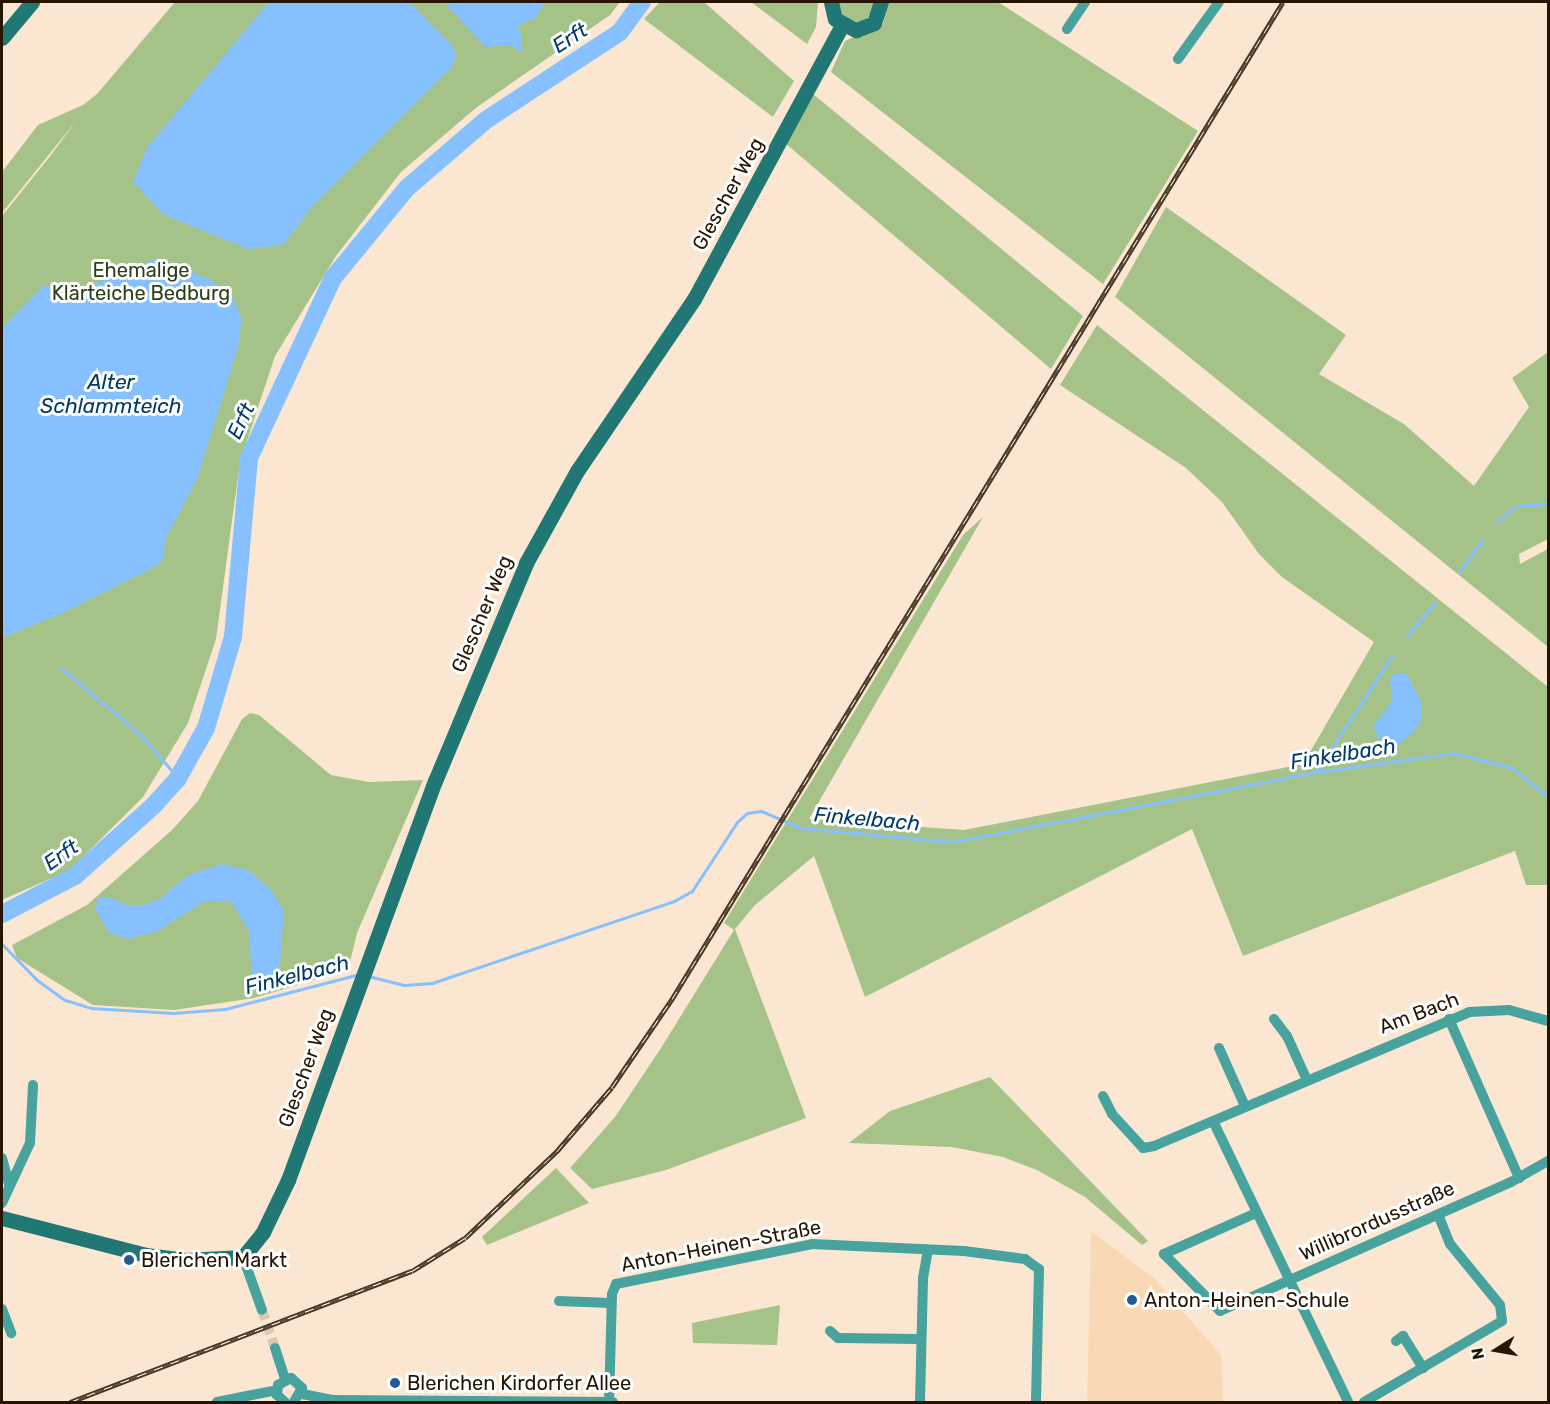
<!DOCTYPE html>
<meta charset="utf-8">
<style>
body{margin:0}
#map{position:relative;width:1550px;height:1404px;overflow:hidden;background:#fbe7d1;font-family:Rubik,sans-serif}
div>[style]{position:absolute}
.built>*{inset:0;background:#f9d9b5}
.green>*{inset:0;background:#a5c389}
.water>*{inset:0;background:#86c0fe}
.stream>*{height:3px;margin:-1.5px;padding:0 1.5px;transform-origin:1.5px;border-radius:1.5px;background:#86c0fe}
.river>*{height:18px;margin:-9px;padding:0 9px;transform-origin:9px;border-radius:9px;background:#86c0fe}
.street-tunnel>*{height:10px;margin-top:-5px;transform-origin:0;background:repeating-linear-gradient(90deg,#dbc8b2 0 10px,transparent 0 15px)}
.street>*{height:10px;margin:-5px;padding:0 5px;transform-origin:5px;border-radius:5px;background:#48a39f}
.secondary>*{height:15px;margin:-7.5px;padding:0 7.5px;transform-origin:7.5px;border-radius:7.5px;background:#217773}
.rail>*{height:5px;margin-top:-2.5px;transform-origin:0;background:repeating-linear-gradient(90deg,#fff 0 9px,#483723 0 18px);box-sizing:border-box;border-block:2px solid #483723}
.dots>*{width:16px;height:16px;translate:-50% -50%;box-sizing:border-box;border:3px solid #fff;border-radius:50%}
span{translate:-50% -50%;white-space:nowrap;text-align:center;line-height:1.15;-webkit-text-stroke:6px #fff;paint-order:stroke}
.street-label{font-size:20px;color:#261501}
.park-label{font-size:20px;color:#2c3e18}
.poi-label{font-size:20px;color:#261501}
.left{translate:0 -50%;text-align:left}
.water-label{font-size:21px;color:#013a69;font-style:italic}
.frame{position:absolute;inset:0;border:3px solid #261501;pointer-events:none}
.north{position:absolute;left:1466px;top:1320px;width:60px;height:60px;-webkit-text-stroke:4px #fff;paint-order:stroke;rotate:259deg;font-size:16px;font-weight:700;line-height:24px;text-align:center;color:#261501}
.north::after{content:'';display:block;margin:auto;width:21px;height:27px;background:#261501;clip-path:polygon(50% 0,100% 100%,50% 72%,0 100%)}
</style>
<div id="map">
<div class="built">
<div style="clip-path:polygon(1091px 1231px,1154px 1278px,1221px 1355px,1223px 1402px,1087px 1402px)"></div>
</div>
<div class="green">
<div style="clip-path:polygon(175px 2px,620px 2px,610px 15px,477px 107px,401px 172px,336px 256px,275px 356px,240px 462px,216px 639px,188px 723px,143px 797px,70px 870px,2px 900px,2px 216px,51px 155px,76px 121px,2px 213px,2px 172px,38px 125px,83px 105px,97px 94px)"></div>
<div style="clip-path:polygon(660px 2px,704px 2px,794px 81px,773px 117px,644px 19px)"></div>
<div style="clip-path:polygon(751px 2px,818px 2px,816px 27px,807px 44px)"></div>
<div style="clip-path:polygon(837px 2px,875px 2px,873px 13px,861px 23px,841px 17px)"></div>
<div style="clip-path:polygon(888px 2px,998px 2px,1198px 131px,1103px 284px,831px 72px,845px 41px,883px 24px)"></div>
<div style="clip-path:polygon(813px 94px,1083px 316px,1051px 369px,785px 143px)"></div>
<div style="clip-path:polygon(1166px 207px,1346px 335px,1319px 374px,1404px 424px,1474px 486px,1529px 407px,1512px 378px,1548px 352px,1548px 539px,1519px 554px,1520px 564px,1548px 549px,1548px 647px,1115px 297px)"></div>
<div style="clip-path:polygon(1097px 325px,1548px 687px,1548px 885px,1526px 885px,1515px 851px,1243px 956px,1192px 829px,865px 997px,814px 856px,755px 905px,735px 929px,806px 1118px,666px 1170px,592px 1189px,570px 1168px,615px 1117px,661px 1048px,734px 930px,724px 923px,963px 535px,983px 517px,809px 819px,964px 830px,1303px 764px,1374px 642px,1282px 577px,1259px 554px,1222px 502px,1186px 468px,1060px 385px)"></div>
<div style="clip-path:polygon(250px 713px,259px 715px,331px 775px,369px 782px,423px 780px,357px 933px,348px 970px,254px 998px,174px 1010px,93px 1005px,17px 958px,12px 945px,87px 905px,172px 830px,198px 801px,242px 719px)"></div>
<div style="clip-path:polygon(990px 1077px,1148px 1241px,1142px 1245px,1085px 1197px,1037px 1170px,1003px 1157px,952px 1147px,849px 1143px,890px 1111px)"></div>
<div style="clip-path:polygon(556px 1168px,589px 1203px,487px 1245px,482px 1237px)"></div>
<div style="clip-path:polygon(780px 1305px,777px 1345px,693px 1343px,692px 1323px)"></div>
</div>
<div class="water">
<div style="clip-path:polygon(269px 2px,409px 2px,453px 47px,456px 55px,453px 66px,311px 208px,283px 245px,248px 249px,164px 215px,133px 182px,147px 148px)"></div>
<div style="clip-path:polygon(444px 2px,545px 2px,536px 18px,517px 26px,522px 35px,522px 53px,511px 45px,485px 47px)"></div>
<div style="clip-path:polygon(158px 258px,211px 280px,233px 298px,242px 319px,238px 348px,197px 479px,166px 538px,163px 559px,155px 567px,65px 612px,2px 638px,2px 328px,43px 286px,80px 290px)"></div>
<div style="clip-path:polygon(1406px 673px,1422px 703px,1422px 719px,1414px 732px,1394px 748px,1384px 748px,1373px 727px,1392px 701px,1390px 681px,1394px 674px)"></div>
<div style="clip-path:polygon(223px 864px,248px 870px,269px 888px,284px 910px,279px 977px,274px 982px,258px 985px,252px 982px,249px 931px,231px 902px,205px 901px,158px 931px,128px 939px,109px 932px,95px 909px,98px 898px,109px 897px,126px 905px,143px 905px,160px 899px,186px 876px)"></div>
</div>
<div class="stream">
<div style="left:1497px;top:522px;width:25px;rotate:-40deg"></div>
<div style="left:1516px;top:506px;width:32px;rotate:-4deg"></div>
<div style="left:1459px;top:572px;width:39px;rotate:-53deg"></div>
<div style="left:1407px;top:636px;width:44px;rotate:-50.5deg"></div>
<div style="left:61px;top:668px;width:106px;rotate:40deg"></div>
<div style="left:142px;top:736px;width:55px;rotate:49.4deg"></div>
<div style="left:1316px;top:772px;width:139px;rotate:-56.8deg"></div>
<div style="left:2px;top:944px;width:50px;rotate:45.8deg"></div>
<div style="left:37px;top:980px;width:34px;rotate:36deg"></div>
<div style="left:65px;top:1000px;width:27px;rotate:17deg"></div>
<div style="left:91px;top:1008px;width:82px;rotate:3.5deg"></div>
<div style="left:173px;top:1013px;width:52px;rotate:-4.4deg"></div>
<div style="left:225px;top:1009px;width:138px;rotate:-14.6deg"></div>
<div style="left:368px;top:976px;width:37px;rotate:14deg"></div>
<div style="left:404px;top:985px;width:28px;rotate:-4deg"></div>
<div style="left:432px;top:983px;width:256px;rotate:-18.7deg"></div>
<div style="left:674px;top:901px;width:21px;rotate:-29deg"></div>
<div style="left:692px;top:891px;width:82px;rotate:-56.9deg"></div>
<div style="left:737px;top:822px;width:13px;rotate:-42deg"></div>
<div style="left:747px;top:813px;width:14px;rotate:-8deg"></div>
<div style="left:761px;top:811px;width:43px;rotate:23deg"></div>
<div style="left:801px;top:828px;width:153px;rotate:5.3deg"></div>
<div style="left:953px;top:842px;width:370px;rotate:-10.9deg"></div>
<div style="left:1316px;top:772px;width:139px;rotate:-7.8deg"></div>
<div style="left:1454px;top:753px;width:60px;rotate:14.5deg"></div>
<div style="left:1512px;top:768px;width:46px;rotate:38.9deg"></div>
</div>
<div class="river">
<div style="left:2px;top:914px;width:82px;rotate:-27.5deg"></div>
<div style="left:75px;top:876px;width:106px;rotate:-41.9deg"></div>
<div style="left:154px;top:805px;width:36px;rotate:-48deg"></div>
<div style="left:178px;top:778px;width:57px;rotate:-60.8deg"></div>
<div style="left:206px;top:728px;width:95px;rotate:-73.5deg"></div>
<div style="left:233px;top:637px;width:180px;rotate:-84.9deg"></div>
<div style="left:249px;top:458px;width:199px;rotate:-65deg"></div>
<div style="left:333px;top:278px;width:117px;rotate:-50.6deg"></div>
<div style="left:407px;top:188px;width:104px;rotate:-40.7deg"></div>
<div style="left:486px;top:120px;width:160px;rotate:-33.3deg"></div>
<div style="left:620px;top:32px;width:37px;rotate:-54deg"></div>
</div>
<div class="street-tunnel">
<div style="left:262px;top:1310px;width:40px;rotate:71.1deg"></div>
</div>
<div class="street">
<div style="left:1067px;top:29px;width:32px;rotate:-56deg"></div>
<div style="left:1178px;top:59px;width:70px;rotate:-54.3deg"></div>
<div style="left:1274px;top:1019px;width:21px;rotate:53deg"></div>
<div style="left:1287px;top:1036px;width:48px;rotate:65.6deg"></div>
<div style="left:1449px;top:1019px;width:174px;rotate:66.2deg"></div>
<div style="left:1219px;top:1048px;width:64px;rotate:65.9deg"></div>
<div style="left:1103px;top:1096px;width:20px;rotate:63deg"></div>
<div style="left:1112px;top:1114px;width:46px;rotate:47.6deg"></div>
<div style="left:1143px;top:1148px;width:11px;rotate:-10deg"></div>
<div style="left:1154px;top:1146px;width:342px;rotate:-23deg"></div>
<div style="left:1469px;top:1012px;width:40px;rotate:-2.9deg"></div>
<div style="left:1509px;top:1010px;width:41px;rotate:15.8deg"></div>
<div style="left:1213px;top:1121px;width:312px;rotate:64.3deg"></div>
<div style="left:2px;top:1158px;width:28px;rotate:75deg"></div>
<div style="left:2px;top:1203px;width:66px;rotate:-65deg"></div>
<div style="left:30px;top:1143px;width:58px;rotate:-87deg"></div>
<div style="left:1256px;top:1213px;width:101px;rotate:156deg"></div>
<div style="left:1164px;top:1254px;width:80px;rotate:45.5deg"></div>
<div style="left:1220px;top:1311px;width:318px;rotate:-23.9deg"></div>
<div style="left:1511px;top:1182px;width:43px;rotate:-29.6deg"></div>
<div style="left:243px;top:1257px;width:56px;rotate:70.3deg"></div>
<div style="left:559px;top:1301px;width:52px;rotate:2.2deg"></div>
<div style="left:2px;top:1309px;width:26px;rotate:69deg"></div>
<div style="left:830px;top:1331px;width:11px;rotate:41deg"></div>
<div style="left:838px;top:1338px;width:83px;rotate:0.7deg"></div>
<div style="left:1396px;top:1341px;width:9px;rotate:-36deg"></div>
<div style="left:1403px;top:1336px;width:38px;rotate:58deg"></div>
<div style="left:275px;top:1348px;width:33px;rotate:72deg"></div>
<div style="left:302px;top:1394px;width:31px;rotate:11deg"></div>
<div style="left:332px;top:1400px;width:281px;rotate:0.4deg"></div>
<div style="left:217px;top:1402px;width:61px;rotate:-11.3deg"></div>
<div style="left:285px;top:1402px;width:11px;rotate:-139deg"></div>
<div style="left:277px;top:1395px;width:10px;rotate:-84deg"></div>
<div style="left:278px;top:1385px;width:15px;rotate:-28deg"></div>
<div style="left:291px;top:1378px;width:15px;rotate:42deg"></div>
<div style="left:302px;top:1388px;width:16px;rotate:120deg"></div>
<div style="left:609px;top:1402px;width:108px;rotate:-88.4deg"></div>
<div style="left:612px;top:1294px;width:11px;rotate:-68deg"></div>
<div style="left:616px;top:1284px;width:200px;rotate:-11.5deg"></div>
<div style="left:812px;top:1244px;width:152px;rotate:2.6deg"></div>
<div style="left:964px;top:1251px;width:62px;rotate:7.5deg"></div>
<div style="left:1025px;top:1259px;width:17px;rotate:36deg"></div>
<div style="left:1039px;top:1269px;width:133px;rotate:91.3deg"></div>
<div style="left:920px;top:1402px;width:124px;rotate:-88.6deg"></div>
<div style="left:923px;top:1278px;width:28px;rotate:-80deg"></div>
<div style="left:1364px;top:1402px;width:160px;rotate:-30.4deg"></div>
<div style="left:1502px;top:1321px;width:16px;rotate:-97deg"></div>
<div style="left:1500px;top:1305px;width:79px;rotate:-129.3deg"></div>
<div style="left:1450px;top:1244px;width:32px;rotate:-112deg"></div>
</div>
<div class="secondary">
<div style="left:831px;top:2px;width:17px;rotate:77deg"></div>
<div style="left:835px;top:19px;width:24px;rotate:28deg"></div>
<div style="left:856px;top:30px;width:19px;rotate:-21deg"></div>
<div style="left:874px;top:23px;width:22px;rotate:-72deg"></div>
<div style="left:2px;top:38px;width:47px;rotate:-50.2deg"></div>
<div style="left:2px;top:1218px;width:149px;rotate:14.4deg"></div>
<div style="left:146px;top:1255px;width:38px;rotate:7deg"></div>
<div style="left:184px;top:1260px;width:59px;rotate:-2.9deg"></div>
<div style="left:243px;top:1257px;width:32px;rotate:-51deg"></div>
<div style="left:263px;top:1232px;width:58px;rotate:-64.3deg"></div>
<div style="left:288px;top:1180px;width:425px;rotate:-69.8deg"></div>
<div style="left:435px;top:781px;width:236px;rotate:-67.3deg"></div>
<div style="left:526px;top:563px;width:105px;rotate:-61deg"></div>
<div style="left:577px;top:471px;width:208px;rotate:-55.8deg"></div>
<div style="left:694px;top:299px;width:311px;rotate:-61.6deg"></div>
</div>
<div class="rail">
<div style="left:70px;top:1402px;width:366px;rotate:-21deg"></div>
<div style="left:412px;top:1271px;width:62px;rotate:-31.9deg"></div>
<div style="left:465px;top:1238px;width:127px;rotate:-43.4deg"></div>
<div style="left:557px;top:1151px;width:84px;rotate:-49.3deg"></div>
<div style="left:612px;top:1087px;width:107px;rotate:-55.7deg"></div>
<div style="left:672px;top:999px;width:1169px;rotate:-58.5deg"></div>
</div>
<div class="dots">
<div style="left:129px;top:1260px;background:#225c93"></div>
<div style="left:1132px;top:1300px;background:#225c93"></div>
<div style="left:395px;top:1383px;background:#225c93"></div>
</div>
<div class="street-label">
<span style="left:728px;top:194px;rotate:-61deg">Glescher Weg</span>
<span style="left:482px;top:614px;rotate:-67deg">Glescher Weg</span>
<span style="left:1419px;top:1013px;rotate:-21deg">Am Bach</span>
<span style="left:306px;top:1068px;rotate:-70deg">Glescher Weg</span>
<span style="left:1377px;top:1221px;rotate:-24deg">Willibrordusstraße</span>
<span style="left:721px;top:1246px;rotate:-11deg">Anton-Heinen-Straße</span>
</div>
<div class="park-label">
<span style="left:141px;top:282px">Ehemalige<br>Klärteiche Bedburg</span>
</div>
<div class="poi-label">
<span class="left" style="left:141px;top:1260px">Blerichen Markt</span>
<span class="left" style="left:1144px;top:1300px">Anton-Heinen-Schule</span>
<span class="left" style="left:407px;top:1383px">Blerichen Kirdorfer Allee</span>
</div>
<div class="water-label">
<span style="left:570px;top:38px;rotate:-33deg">Erft</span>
<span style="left:111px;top:394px">Alter<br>Schlammteich</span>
<span style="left:241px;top:421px;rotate:-65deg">Erft</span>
<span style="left:1343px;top:754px;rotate:-9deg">Finkelbach</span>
<span style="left:867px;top:819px;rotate:5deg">Finkelbach</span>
<span style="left:61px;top:855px;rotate:-35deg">Erft</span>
<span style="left:297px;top:975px;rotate:-14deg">Finkelbach</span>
</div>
<div class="frame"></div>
<div class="north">N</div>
</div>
